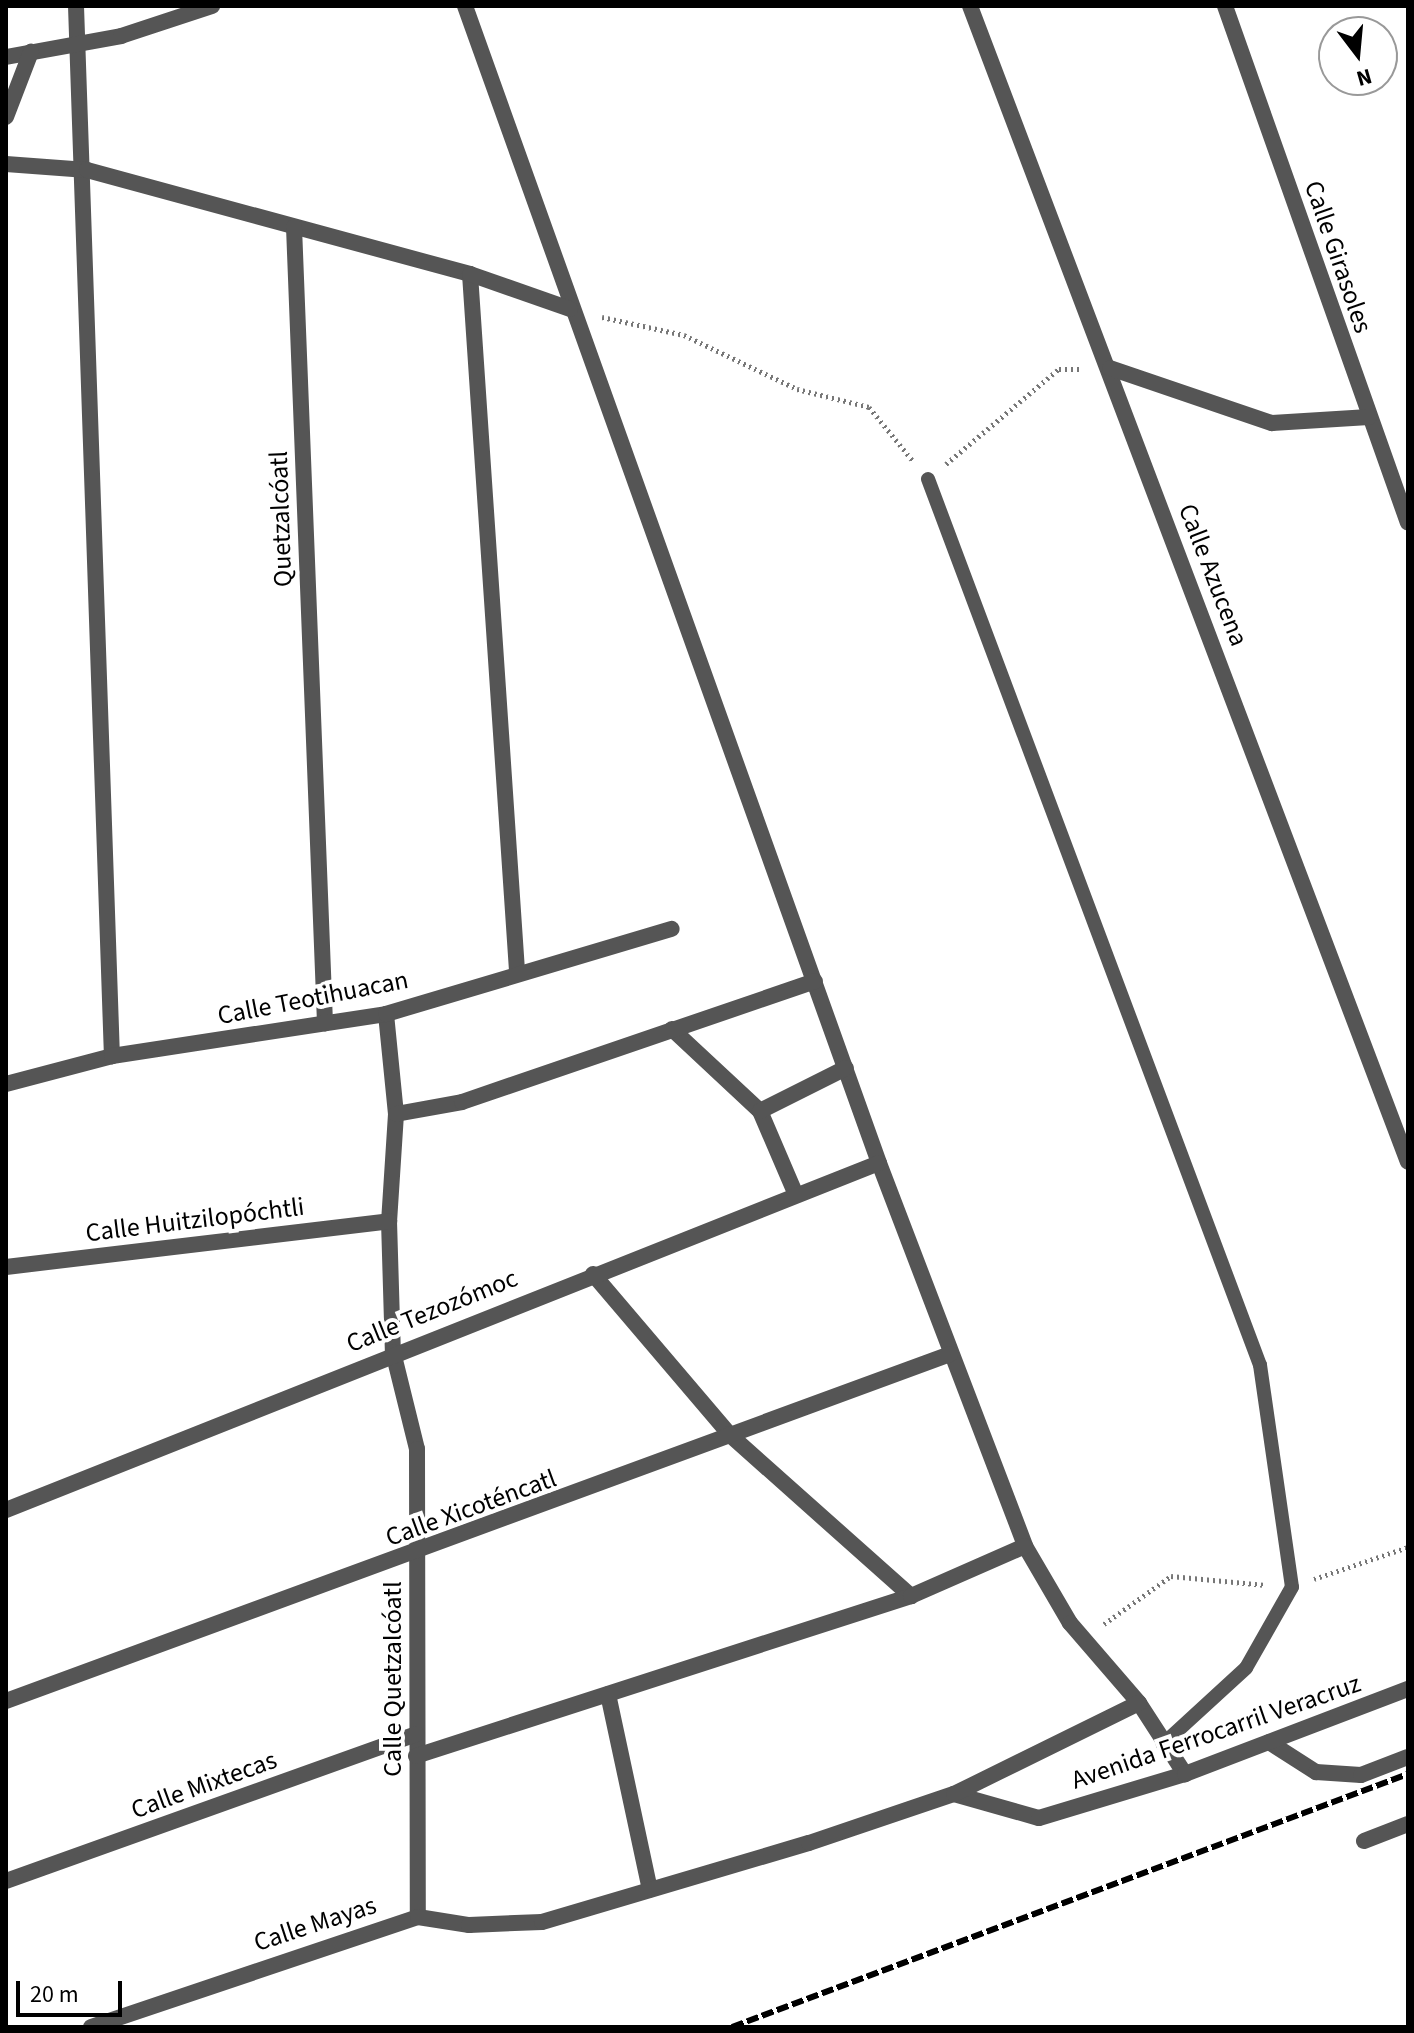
<!DOCTYPE html>
<meta charset="utf-8">
<style>
body{margin:0}
#map{position:relative;width:1414px;height:2033px;overflow:hidden;background:#fff;font-family:"Source Sans 3",sans-serif}
div>[style]{position:absolute}
.path>*{height:5px;margin-top:-2.5px;transform-origin:0;background:repeating-linear-gradient(90deg,#777 0 2px,transparent 0 6px)}
.lane>*{height:14px;margin:-7px;padding:0 7px;transform-origin:7px;border-radius:7px;background:#555}
.street>*{height:16px;margin:-8px;padding:0 8px;transform-origin:8px;border-radius:8px;background:#555}
.rail>*{height:6px;margin-top:-3px;transform-origin:0;background:repeating-linear-gradient(90deg,#000 0 12px,transparent 0 16px)}
span{translate:-50% -50%;white-space:nowrap;text-align:center;line-height:1.15;-webkit-text-stroke:8px #fff;paint-order:stroke}
.street-label{font-size:26px;color:#000}
.frame{position:absolute;inset:0;border:8px solid #000;pointer-events:none}
.north{position:absolute;left:1318px;top:16px;width:80px;height:80px;box-sizing:border-box;background:#fff;border:2px solid #999;border-radius:50%;rotate:164deg;font-size:22px;font-weight:700;line-height:32px;text-align:center;color:#000}
.north::after{content:'';display:block;margin:auto;width:28px;height:36px;background:#000;clip-path:polygon(50% 0,100% 100%,50% 72%,0 100%)}
.scale{position:absolute;left:16px;top:1981px;width:106px;height:36px;box-sizing:border-box;border:4px solid #000;border-top:0;padding-left:10px;font-size:24px;line-height:28px;white-space:nowrap;color:#000;-webkit-text-stroke:6px #fff;paint-order:stroke}
</style>
<div id="map">
<div class="path">
<div style="left:602px;top:317px;width:84px;rotate:12.4deg"></div>
<div style="left:684px;top:335px;width:125px;rotate:25.5deg"></div>
<div style="left:797px;top:389px;width:74px;rotate:14deg"></div>
<div style="left:869px;top:407px;width:70px;rotate:50.8deg"></div>
<div style="left:946px;top:464px;width:148px;rotate:-40.1deg"></div>
<div style="left:1059px;top:369px;width:22px"></div>
<div style="left:1314px;top:1579px;width:99px;rotate:-18.8deg"></div>
<div style="left:1104px;top:1624px;width:82px;rotate:-35.6deg"></div>
<div style="left:1171px;top:1576px;width:95px;rotate:5.4deg"></div>
</div>
<div class="lane">
<div style="left:928px;top:479px;width:946px;rotate:69.46deg"></div>
<div style="left:1260px;top:1365px;width:224px;rotate:81.8deg"></div>
<div style="left:1292px;top:1587px;width:93px;rotate:119.6deg"></div>
<div style="left:1246px;top:1668px;width:113px;rotate:137.5deg"></div>
</div>
<div class="street">
<div style="left:76px;top:6px;width:1051px;rotate:88.04deg"></div>
<div style="left:465px;top:6px;width:1229px;rotate:70.31deg"></div>
<div style="left:879px;top:1163px;width:410px;rotate:69.1deg"></div>
<div style="left:1025px;top:1546px;width:89px;rotate:59.7deg"></div>
<div style="left:1070px;top:1623px;width:106px;rotate:49.2deg"></div>
<div style="left:1139px;top:1703px;width:85px;rotate:57.1deg"></div>
<div style="left:970px;top:6px;width:1236px;rotate:69.25deg"></div>
<div style="left:1225px;top:6px;width:548px;rotate:70.51deg"></div>
<div style="left:6px;top:57px;width:117px;rotate:-10.3deg"></div>
<div style="left:121px;top:36px;width:96px;rotate:-18.2deg"></div>
<div style="left:6px;top:117px;width:70px;rotate:-69deg"></div>
<div style="left:6px;top:164px;width:81px;rotate:4.2deg"></div>
<div style="left:87px;top:170px;width:397px;rotate:15.2deg"></div>
<div style="left:470px;top:274px;width:699px;rotate:86.14deg"></div>
<div style="left:294px;top:227px;width:797px;rotate:87.77deg"></div>
<div style="left:470px;top:274px;width:106px;rotate:19.3deg"></div>
<div style="left:1110px;top:368px;width:171px;rotate:18.8deg"></div>
<div style="left:1272px;top:423px;width:97px;rotate:-3.5deg"></div>
<div style="left:386px;top:1014px;width:100px;rotate:84.3deg"></div>
<div style="left:396px;top:1114px;width:107px;rotate:93.7deg"></div>
<div style="left:389px;top:1221px;width:131px;rotate:88.3deg"></div>
<div style="left:393px;top:1352px;width:100px;rotate:76.1deg"></div>
<div style="left:417px;top:1449px;width:468px;rotate:89.9deg"></div>
<div style="left:672px;top:1029px;width:120px;rotate:43deg"></div>
<div style="left:760px;top:1111px;width:91px;rotate:66.8deg"></div>
<div style="left:6px;top:1084px;width:110px;rotate:-14.8deg"></div>
<div style="left:112px;top:1056px;width:277px;rotate:-8.7deg"></div>
<div style="left:386px;top:1014px;width:298px;rotate:-16.6deg"></div>
<div style="left:760px;top:1111px;width:96px;rotate:-26.6deg"></div>
<div style="left:396px;top:1114px;width:67px;rotate:-10.3deg"></div>
<div style="left:462px;top:1102px;width:373px;rotate:-18.9deg"></div>
<div style="left:6px;top:1267px;width:386px;rotate:-6.8deg"></div>
<div style="left:593px;top:1274px;width:210px;rotate:49.6deg"></div>
<div style="left:729px;top:1434px;width:244px;rotate:41.7deg"></div>
<div style="left:6px;top:1510px;width:939px;rotate:-21.68deg"></div>
<div style="left:608px;top:1694px;width:200px;rotate:77.9deg"></div>
<div style="left:6px;top:1701px;width:1006px;rotate:-20.18deg"></div>
<div style="left:1269px;top:1742px;width:56px;rotate:32.6deg"></div>
<div style="left:1316px;top:1772px;width:45px;rotate:3.8deg"></div>
<div style="left:1361px;top:1775px;width:50px;rotate:-21deg"></div>
<div style="left:416px;top:1756px;width:520px;rotate:-17.91deg"></div>
<div style="left:911px;top:1596px;width:124px;rotate:-23.7deg"></div>
<div style="left:954px;top:1794px;width:88px;rotate:15.8deg"></div>
<div style="left:1039px;top:1818px;width:152px;rotate:-16.8deg"></div>
<div style="left:1185px;top:1774px;width:239px;rotate:-20.9deg"></div>
<div style="left:1364px;top:1841px;width:47px;rotate:-21.1deg"></div>
<div style="left:6px;top:1881px;width:436px;rotate:-19.7deg"></div>
<div style="left:91px;top:2027px;width:345px;rotate:-18.6deg"></div>
<div style="left:418px;top:1917px;width:52px;rotate:8.9deg"></div>
<div style="left:469px;top:1925px;width:73px;rotate:-2.4deg"></div>
<div style="left:542px;top:1922px;width:278px;rotate:-16.5deg"></div>
<div style="left:809px;top:1843px;width:153px;rotate:-18.7deg"></div>
<div style="left:954px;top:1794px;width:206px;rotate:-26.2deg"></div>
</div>
<div class="rail">
<div style="left:732px;top:2027px;width:722px;rotate:-20.52deg"></div>
</div>
<div class="street-label">
<span style="left:1338px;top:257px;rotate:71deg">Calle Girasoles</span>
<span style="left:281px;top:519px;rotate:-92deg">Quetzalcóatl</span>
<span style="left:1213px;top:575px;rotate:69deg">Calle Azucena</span>
<span style="left:313px;top:998px;rotate:-11deg">Calle Teotihuacan</span>
<span style="left:195px;top:1220px;rotate:-7deg">Calle Huitzilopóchtli</span>
<span style="left:432px;top:1311px;rotate:-22deg">Calle Tezozómoc</span>
<span style="left:471px;top:1508px;rotate:-20deg">Calle Xicoténcatl</span>
<span style="left:393px;top:1679px;rotate:-90deg">Calle Quetzalcóatl</span>
<span style="left:1216px;top:1732px;rotate:-19deg">Avenida Ferrocarril Veracruz</span>
<span style="left:204px;top:1785px;rotate:-20deg">Calle Mixtecas</span>
<span style="left:315px;top:1924px;rotate:-18deg">Calle Mayas</span>
</div>
<div class="frame"></div>
<div class="north">N</div>
<div class="scale">20 m</div>
</div>
